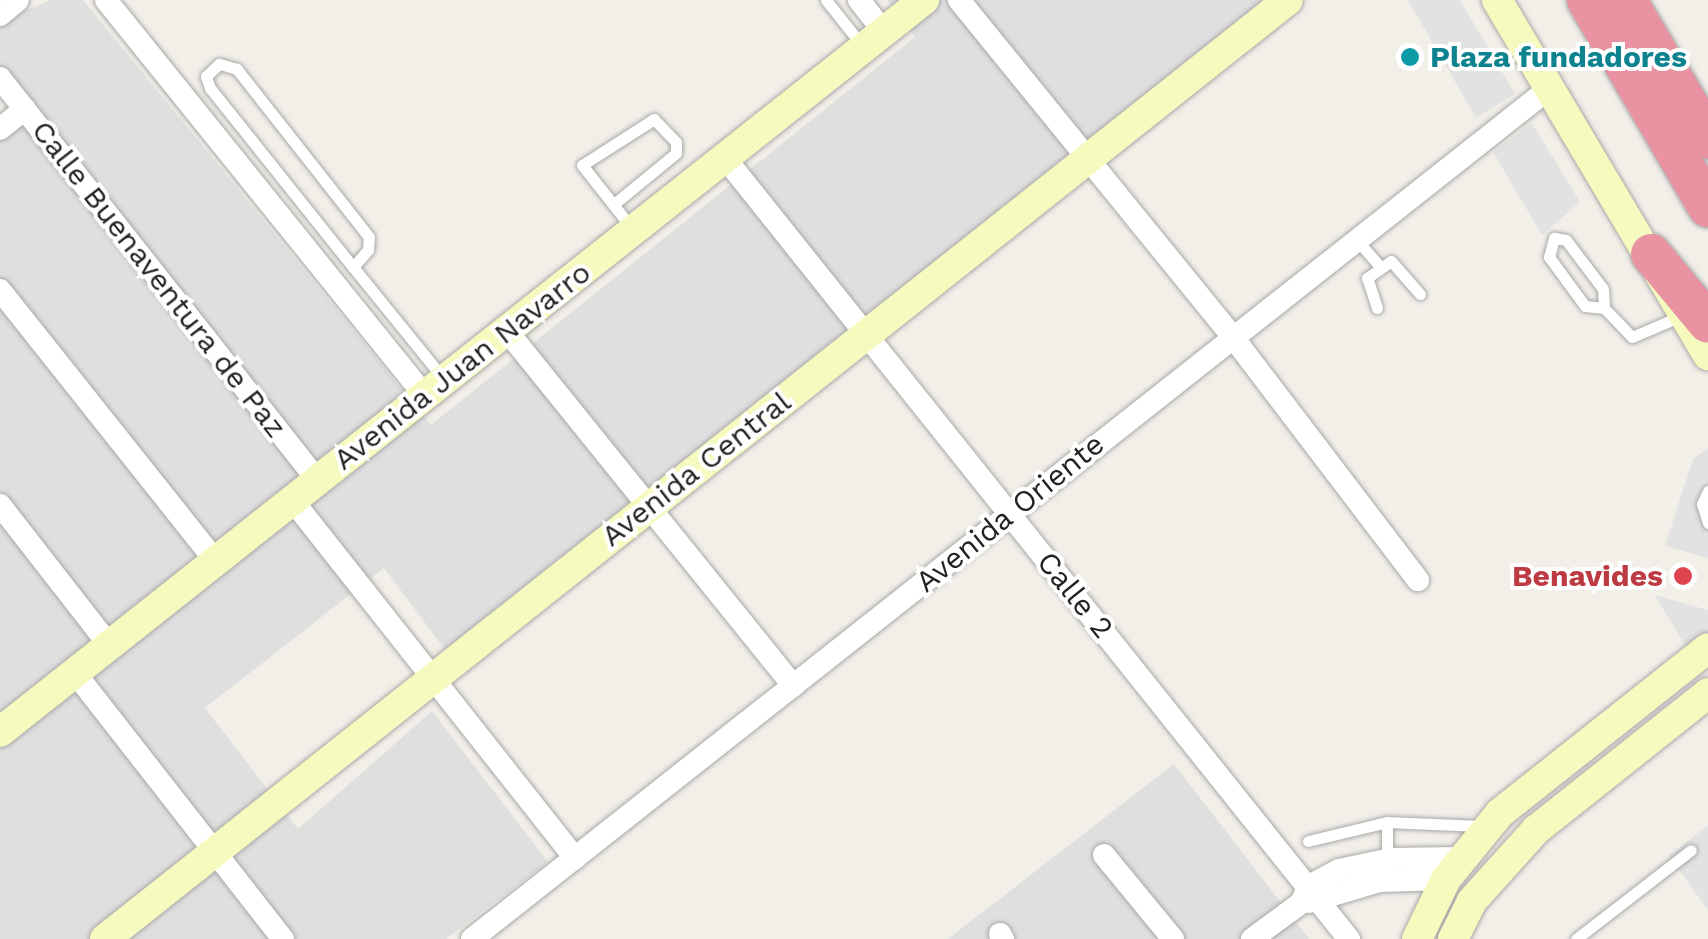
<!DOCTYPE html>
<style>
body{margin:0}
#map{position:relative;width:1708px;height:939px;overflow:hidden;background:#f2efe9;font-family:"Work Sans",sans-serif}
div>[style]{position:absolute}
.residential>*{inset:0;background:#e0dfdf}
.parking>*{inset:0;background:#e2e2e2}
.roads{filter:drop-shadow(0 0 2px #a9a9a9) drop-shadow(0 0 2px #a9a9a9)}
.lane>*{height:11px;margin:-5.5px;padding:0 5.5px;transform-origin:5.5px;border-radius:5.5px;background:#fff}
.street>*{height:22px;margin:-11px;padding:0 11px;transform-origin:11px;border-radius:11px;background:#fff}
.secondary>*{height:30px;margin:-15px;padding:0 15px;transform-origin:15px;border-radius:15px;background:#f7fabf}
.highway>*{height:40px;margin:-20px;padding:0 20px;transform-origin:20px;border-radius:20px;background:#e892a2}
.dots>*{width:28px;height:28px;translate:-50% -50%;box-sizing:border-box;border:5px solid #fff;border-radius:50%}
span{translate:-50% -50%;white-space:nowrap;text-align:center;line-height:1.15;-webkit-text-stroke:8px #fff;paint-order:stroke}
.culture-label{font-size:30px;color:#0d838f;font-weight:700}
.left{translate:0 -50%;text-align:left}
.street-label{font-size:30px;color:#222}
.health-label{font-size:30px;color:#be3a42;font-weight:700}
.right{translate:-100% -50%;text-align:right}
</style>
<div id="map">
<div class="residential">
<div style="clip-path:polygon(51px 0,83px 0,431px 425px,915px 37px,887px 0,1268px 0,446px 651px,384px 568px,205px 708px,298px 829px,432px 711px,548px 862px,446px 939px,0 939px,0 135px,28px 111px,0 71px,0 21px)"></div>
<div style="clip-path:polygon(1174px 764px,1309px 939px,948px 939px)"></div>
</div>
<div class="parking">
<div style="clip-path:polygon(1408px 0,1460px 0,1515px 94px,1476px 118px)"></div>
<div style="clip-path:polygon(1532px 123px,1580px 202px,1542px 235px,1493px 152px)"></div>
<div style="clip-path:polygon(1708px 448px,1708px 558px,1665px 546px,1693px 459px)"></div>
<div style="clip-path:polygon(1654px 595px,1708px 610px,1708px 633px,1688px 649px)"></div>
<div style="clip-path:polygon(1708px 825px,1708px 910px,1669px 856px)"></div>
</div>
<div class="roads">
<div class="lane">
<div style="left:826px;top:0;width:56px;rotate:51.5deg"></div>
<div style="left:614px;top:204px;width:80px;rotate:-39.4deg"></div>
<div style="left:676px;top:153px;width:11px;rotate:-90deg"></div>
<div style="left:676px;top:142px;width:32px;rotate:-134deg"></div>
<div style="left:654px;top:119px;width:85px;rotate:147.4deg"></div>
<div style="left:582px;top:165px;width:79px;rotate:51.7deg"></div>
<div style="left:1356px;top:239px;width:35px;rotate:49deg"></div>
<div style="left:353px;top:267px;width:23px;rotate:-49deg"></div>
<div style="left:368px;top:250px;width:13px;rotate:-86deg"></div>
<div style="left:369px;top:237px;width:214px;rotate:-128.2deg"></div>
<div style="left:237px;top:69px;width:19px;rotate:-164deg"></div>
<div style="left:219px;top:64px;width:18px;rotate:137deg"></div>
<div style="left:206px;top:76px;width:13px;rotate:72deg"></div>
<div style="left:210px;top:88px;width:229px;rotate:51.4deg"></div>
<div style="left:353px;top:267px;width:95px;rotate:51deg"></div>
<div style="left:413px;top:341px;width:46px;rotate:51.1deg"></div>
<div style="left:1377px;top:308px;width:32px;rotate:-108deg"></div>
<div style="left:1367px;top:278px;width:29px;rotate:-35deg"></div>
<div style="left:1391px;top:261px;width:44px;rotate:48.7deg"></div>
<div style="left:1604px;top:308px;width:19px;rotate:-174deg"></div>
<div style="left:1585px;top:306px;width:61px;rotate:-126.3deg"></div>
<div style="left:1549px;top:257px;width:20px;rotate:-75deg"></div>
<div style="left:1554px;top:238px;width:12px;rotate:9deg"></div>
<div style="left:1566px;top:240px;width:61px;rotate:52.9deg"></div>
<div style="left:1603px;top:289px;width:19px;rotate:87deg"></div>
<div style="left:1604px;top:308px;width:40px;rotate:46deg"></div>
<div style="left:1632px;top:337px;width:53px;rotate:-23.2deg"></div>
<div style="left:1708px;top:491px;width:14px;rotate:115deg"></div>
<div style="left:1702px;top:504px;width:20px;rotate:72deg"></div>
<div style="left:1387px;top:822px;width:38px;rotate:90deg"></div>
<div style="left:1308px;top:841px;width:81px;rotate:-13.5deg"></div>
<div style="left:1387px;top:822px;width:94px;rotate:2.4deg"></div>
<div style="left:1576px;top:939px;width:145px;rotate:-37.7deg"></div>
</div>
<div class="street">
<div style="left:106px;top:0;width:509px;rotate:51.15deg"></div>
<div style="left:859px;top:0;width:41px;rotate:52deg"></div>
<div style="left:959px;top:0;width:433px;rotate:50.9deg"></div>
<div style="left:1232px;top:336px;width:307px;rotate:52.7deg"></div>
<div style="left:0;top:15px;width:23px;rotate:-40deg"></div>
<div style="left:0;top:78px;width:513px;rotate:51.72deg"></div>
<div style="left:0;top:129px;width:32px;rotate:-39deg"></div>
<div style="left:725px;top:158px;width:1000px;rotate:51.38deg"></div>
<div style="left:0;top:290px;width:347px;rotate:51.5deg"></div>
<div style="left:507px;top:331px;width:456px;rotate:51.1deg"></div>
<div style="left:293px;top:501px;width:455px;rotate:51.7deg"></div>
<div style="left:0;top:505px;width:177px;rotate:52.1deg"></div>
<div style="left:75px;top:673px;width:338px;rotate:52deg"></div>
<div style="left:1104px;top:855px;width:109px;rotate:50.6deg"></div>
<div style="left:1309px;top:902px;width:74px;rotate:-16.5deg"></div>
<div style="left:1380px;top:881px;width:66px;rotate:-1.7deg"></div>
<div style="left:1000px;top:934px;width:6px;rotate:59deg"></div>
<div style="left:472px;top:939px;width:1373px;rotate:-38.29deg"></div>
<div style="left:1252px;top:939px;width:61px;rotate:-36.3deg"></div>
<div style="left:1301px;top:903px;width:19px;rotate:-65deg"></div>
<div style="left:1309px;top:886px;width:34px;rotate:-28deg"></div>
<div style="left:1339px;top:870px;width:53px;rotate:-11.9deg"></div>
<div style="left:1391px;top:859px;width:69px;rotate:-0.8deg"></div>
</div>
<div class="secondary">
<div style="left:1497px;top:0;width:413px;rotate:59.3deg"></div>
<div style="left:0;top:732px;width:1179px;rotate:-38.39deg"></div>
<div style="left:105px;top:939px;width:1510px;rotate:-38.44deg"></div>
<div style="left:1417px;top:939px;width:67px;rotate:-64.2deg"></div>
<div style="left:1446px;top:879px;width:85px;rotate:-50.7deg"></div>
<div style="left:1500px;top:813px;width:265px;rotate:-38.4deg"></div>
<div style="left:1453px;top:939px;width:42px;rotate:-63.4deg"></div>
<div style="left:1472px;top:901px;width:96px;rotate:-48deg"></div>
<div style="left:1536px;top:830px;width:220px;rotate:-38.5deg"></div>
</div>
<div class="highway">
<div style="left:1587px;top:0;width:240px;rotate:59.7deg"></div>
<div style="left:1626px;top:0;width:161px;rotate:59.3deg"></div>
<div style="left:1651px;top:254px;width:89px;rotate:50.4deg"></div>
</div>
</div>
<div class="dots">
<div style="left:1410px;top:57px;background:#0f9aa8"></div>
<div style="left:1683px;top:576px;background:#e0444e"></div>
</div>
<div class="culture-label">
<span class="left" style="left:1430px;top:57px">Plaza fundadores</span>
</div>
<div class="street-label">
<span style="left:159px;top:279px;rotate:52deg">Calle Buenaventura de Paz</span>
<span style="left:462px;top:366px;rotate:-38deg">Avenida Juan Navarro</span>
<span style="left:696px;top:469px;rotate:-38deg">Avenida Central</span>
<span style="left:1010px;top:513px;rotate:-39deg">Avenida Oriente</span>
<span style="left:1075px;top:595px;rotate:51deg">Calle 2</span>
</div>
<div class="health-label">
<span class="right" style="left:1663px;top:576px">Benavides</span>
</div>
</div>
